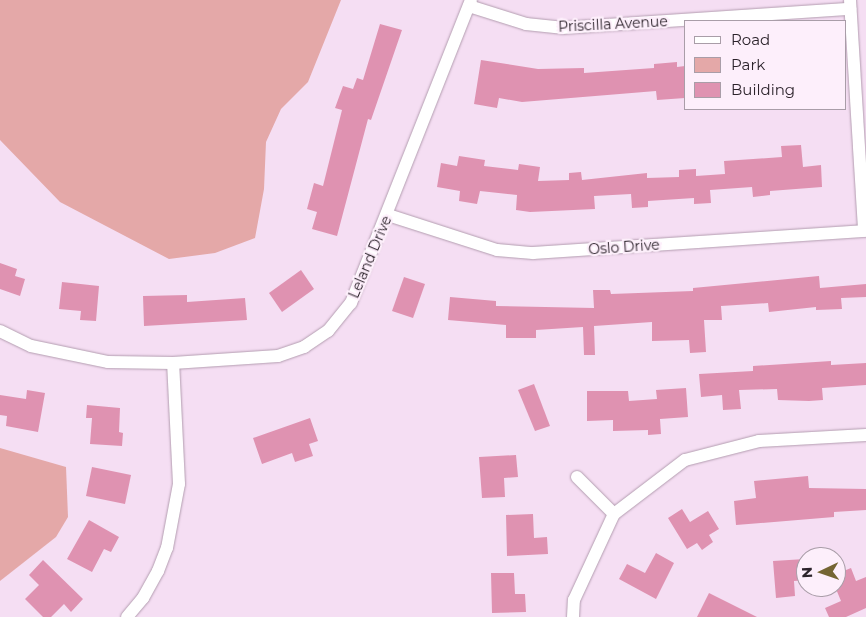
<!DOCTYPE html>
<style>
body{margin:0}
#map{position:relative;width:866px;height:617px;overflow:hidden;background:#f5def3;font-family:Montserrat,sans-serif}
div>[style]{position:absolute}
.green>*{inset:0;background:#e4a8a8}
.building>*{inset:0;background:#df92b1}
.roads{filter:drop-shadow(0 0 1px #b39db0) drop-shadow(0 0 1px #b39db0)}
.street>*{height:12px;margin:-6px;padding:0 6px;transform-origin:6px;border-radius:6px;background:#fff}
span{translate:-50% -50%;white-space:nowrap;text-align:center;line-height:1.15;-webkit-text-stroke:4.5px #fdeffb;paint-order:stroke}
.street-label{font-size:14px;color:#2c232b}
.legend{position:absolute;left:684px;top:20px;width:162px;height:90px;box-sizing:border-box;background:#fdeffb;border:1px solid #a99da8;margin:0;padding:6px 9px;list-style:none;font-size:15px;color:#2c232b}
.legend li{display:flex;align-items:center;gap:10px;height:25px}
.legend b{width:25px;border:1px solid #a99da8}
.north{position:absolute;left:796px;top:547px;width:50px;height:50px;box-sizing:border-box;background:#fdeffb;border:1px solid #a99da8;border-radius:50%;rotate:267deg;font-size:14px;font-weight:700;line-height:20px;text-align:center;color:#2c232b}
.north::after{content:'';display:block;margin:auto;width:18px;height:22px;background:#756533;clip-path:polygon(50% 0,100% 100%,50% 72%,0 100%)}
</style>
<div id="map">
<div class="green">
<div style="clip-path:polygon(0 0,341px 0,308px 82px,281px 109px,266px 142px,264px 189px,255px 238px,215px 253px,169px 259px,60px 202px,0 140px)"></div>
<div style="clip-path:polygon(0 448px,66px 467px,68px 517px,56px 537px,0 581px)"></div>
</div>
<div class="building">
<div style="clip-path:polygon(380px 24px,402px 30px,371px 120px,368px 119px,337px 236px,312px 229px,317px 212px,307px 209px,314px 183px,323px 186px,342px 110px,335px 108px,343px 86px,353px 89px,357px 78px,363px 80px)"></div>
<div style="clip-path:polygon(481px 60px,538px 69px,584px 68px,584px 73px,654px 68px,654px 64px,677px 62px,677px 67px,685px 66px,685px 98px,657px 100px,656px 91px,522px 102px,499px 98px,497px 108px,474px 104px)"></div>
<div style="clip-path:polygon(801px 145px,803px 167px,821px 165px,822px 187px,770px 191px,770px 195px,753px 197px,752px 187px,710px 190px,711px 203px,694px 204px,694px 198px,648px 201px,648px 207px,632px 208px,631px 194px,594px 196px,595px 209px,530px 212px,516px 210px,517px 195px,480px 191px,477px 204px,459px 201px,460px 191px,437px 187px,441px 163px,457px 166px,459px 156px,485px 160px,484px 166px,518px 170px,519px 164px,540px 167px,538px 181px,569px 180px,569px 173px,581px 172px,582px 180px,647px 173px,647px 178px,679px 177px,679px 170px,696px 169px,696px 176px,725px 174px,724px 161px,782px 157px,781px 146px)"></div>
<div style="clip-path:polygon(0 263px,17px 269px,15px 276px,25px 279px,20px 296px,0 289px)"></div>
<div style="clip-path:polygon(301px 270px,314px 289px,282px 312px,269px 293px)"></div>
<div style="clip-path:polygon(819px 276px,820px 288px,866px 284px,866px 297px,841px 298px,842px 309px,816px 310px,816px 307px,769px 312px,768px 303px,721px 306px,722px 320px,704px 320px,706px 352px,690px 353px,689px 340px,652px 341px,652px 322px,594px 326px,595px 355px,584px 355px,583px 327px,536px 330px,536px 338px,506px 338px,506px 325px,448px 320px,450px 297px,496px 301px,496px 306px,594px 308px,593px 290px,610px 290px,611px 294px,693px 291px,693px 288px)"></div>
<div style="clip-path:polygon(404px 277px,425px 284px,413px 318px,392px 311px)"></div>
<div style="clip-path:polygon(62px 282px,99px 286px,96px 321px,80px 320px,81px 311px,59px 309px)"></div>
<div style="clip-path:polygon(187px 295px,187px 302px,245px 298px,247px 320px,144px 326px,143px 296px)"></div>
<div style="clip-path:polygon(831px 361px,831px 365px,866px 363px,866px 385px,822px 388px,823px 400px,809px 401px,778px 400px,777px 389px,739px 390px,741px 409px,723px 410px,722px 395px,701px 397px,699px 374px,753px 371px,753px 366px)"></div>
<div style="clip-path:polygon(534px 384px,550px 426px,535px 431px,518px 390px)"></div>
<div style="clip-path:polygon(686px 388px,688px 417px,660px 419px,661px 434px,648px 435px,648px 430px,613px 431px,613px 420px,587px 421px,587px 391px,628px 391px,629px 401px,657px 399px,656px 390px)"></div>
<div style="clip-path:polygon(27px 390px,45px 393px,38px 432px,6px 426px,7px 416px,0 415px,0 395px,26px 399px)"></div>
<div style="clip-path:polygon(87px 405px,120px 408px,119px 432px,123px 433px,122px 446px,90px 444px,92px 418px,86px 418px)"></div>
<div style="clip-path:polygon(310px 418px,318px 441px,309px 444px,313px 456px,295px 462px,292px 453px,262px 464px,253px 438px)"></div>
<div style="clip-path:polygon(516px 455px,518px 477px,504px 478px,505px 497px,482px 498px,479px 457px)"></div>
<div style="clip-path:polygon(92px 467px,131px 475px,125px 504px,86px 496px)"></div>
<div style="clip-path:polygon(808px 476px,809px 488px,866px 489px,866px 510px,834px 512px,834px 517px,736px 525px,734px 501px,756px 498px,754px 481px)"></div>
<div style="clip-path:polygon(682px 509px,690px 522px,708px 511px,719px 529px,709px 535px,713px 542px,702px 550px,697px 543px,687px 549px,668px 518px)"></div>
<div style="clip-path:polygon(533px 514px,534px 538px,547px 537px,548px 554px,507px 556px,506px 515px)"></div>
<div style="clip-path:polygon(89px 520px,119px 537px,111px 552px,104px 549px,92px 572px,67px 559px)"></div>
<div style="clip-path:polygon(656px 553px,674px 563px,656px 599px,619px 579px,627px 564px,645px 573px)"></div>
<div style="clip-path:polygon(805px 559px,806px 580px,794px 581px,795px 596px,776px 598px,773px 561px)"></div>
<div style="clip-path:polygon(43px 560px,83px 599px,71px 612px,64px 604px,51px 617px,43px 617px,25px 599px,39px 585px,29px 575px)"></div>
<div style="clip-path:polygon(851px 568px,856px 581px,866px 577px,866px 608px,846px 617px,829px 617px,825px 608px,841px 601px,836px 589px,836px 574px)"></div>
<div style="clip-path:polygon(491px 573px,514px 573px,515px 594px,525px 594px,526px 612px,492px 613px)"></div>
<div style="clip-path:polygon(709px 593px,757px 617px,697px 617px)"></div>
</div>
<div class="roads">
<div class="street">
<div style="left:850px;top:0;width:231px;rotate:86.5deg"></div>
<div style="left:469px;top:6px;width:60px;rotate:17.5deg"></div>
<div style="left:526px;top:24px;width:36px;rotate:6deg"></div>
<div style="left:562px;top:28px;width:289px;rotate:-3.8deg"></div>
<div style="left:388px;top:215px;width:114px;rotate:17.8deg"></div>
<div style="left:497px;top:250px;width:36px;rotate:5deg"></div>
<div style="left:533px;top:253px;width:334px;rotate:-3.8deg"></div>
<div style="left:0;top:331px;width:34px;rotate:26deg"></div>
<div style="left:31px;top:346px;width:79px;rotate:11.7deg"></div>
<div style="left:108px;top:362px;width:65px;rotate:0.9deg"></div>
<div style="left:173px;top:363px;width:105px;rotate:-3.8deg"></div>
<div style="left:278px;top:356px;width:28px;rotate:-19deg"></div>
<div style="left:304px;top:347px;width:29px;rotate:-34deg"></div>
<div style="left:328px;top:331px;width:36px;rotate:-51deg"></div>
<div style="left:351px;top:303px;width:326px;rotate:-68.4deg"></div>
<div style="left:577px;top:477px;width:52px;rotate:45deg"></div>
<div style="left:127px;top:617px;width:25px;rotate:-50deg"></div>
<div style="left:143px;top:598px;width:31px;rotate:-61deg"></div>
<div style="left:158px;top:571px;width:25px;rotate:-69deg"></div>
<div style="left:167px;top:548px;width:65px;rotate:-79.4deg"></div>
<div style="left:179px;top:484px;width:121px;rotate:-92.8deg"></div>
<div style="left:573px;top:617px;width:17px;rotate:-87deg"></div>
<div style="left:574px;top:600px;width:95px;rotate:-65.1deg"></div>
<div style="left:614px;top:514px;width:89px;rotate:-37.3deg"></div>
<div style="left:685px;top:460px;width:76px;rotate:-14.4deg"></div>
<div style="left:759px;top:441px;width:107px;rotate:-3.2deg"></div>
</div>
</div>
<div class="street-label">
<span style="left:613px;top:24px;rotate:-3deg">Priscilla Avenue</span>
<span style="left:624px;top:247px;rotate:-4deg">Oslo Drive</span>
<span style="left:370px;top:257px;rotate:-67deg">Leland Drive</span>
</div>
<ul class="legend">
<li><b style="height:6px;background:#fff"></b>Road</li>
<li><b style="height:14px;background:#e4a8a8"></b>Park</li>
<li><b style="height:14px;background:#df92b1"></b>Building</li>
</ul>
<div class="north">N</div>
</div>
